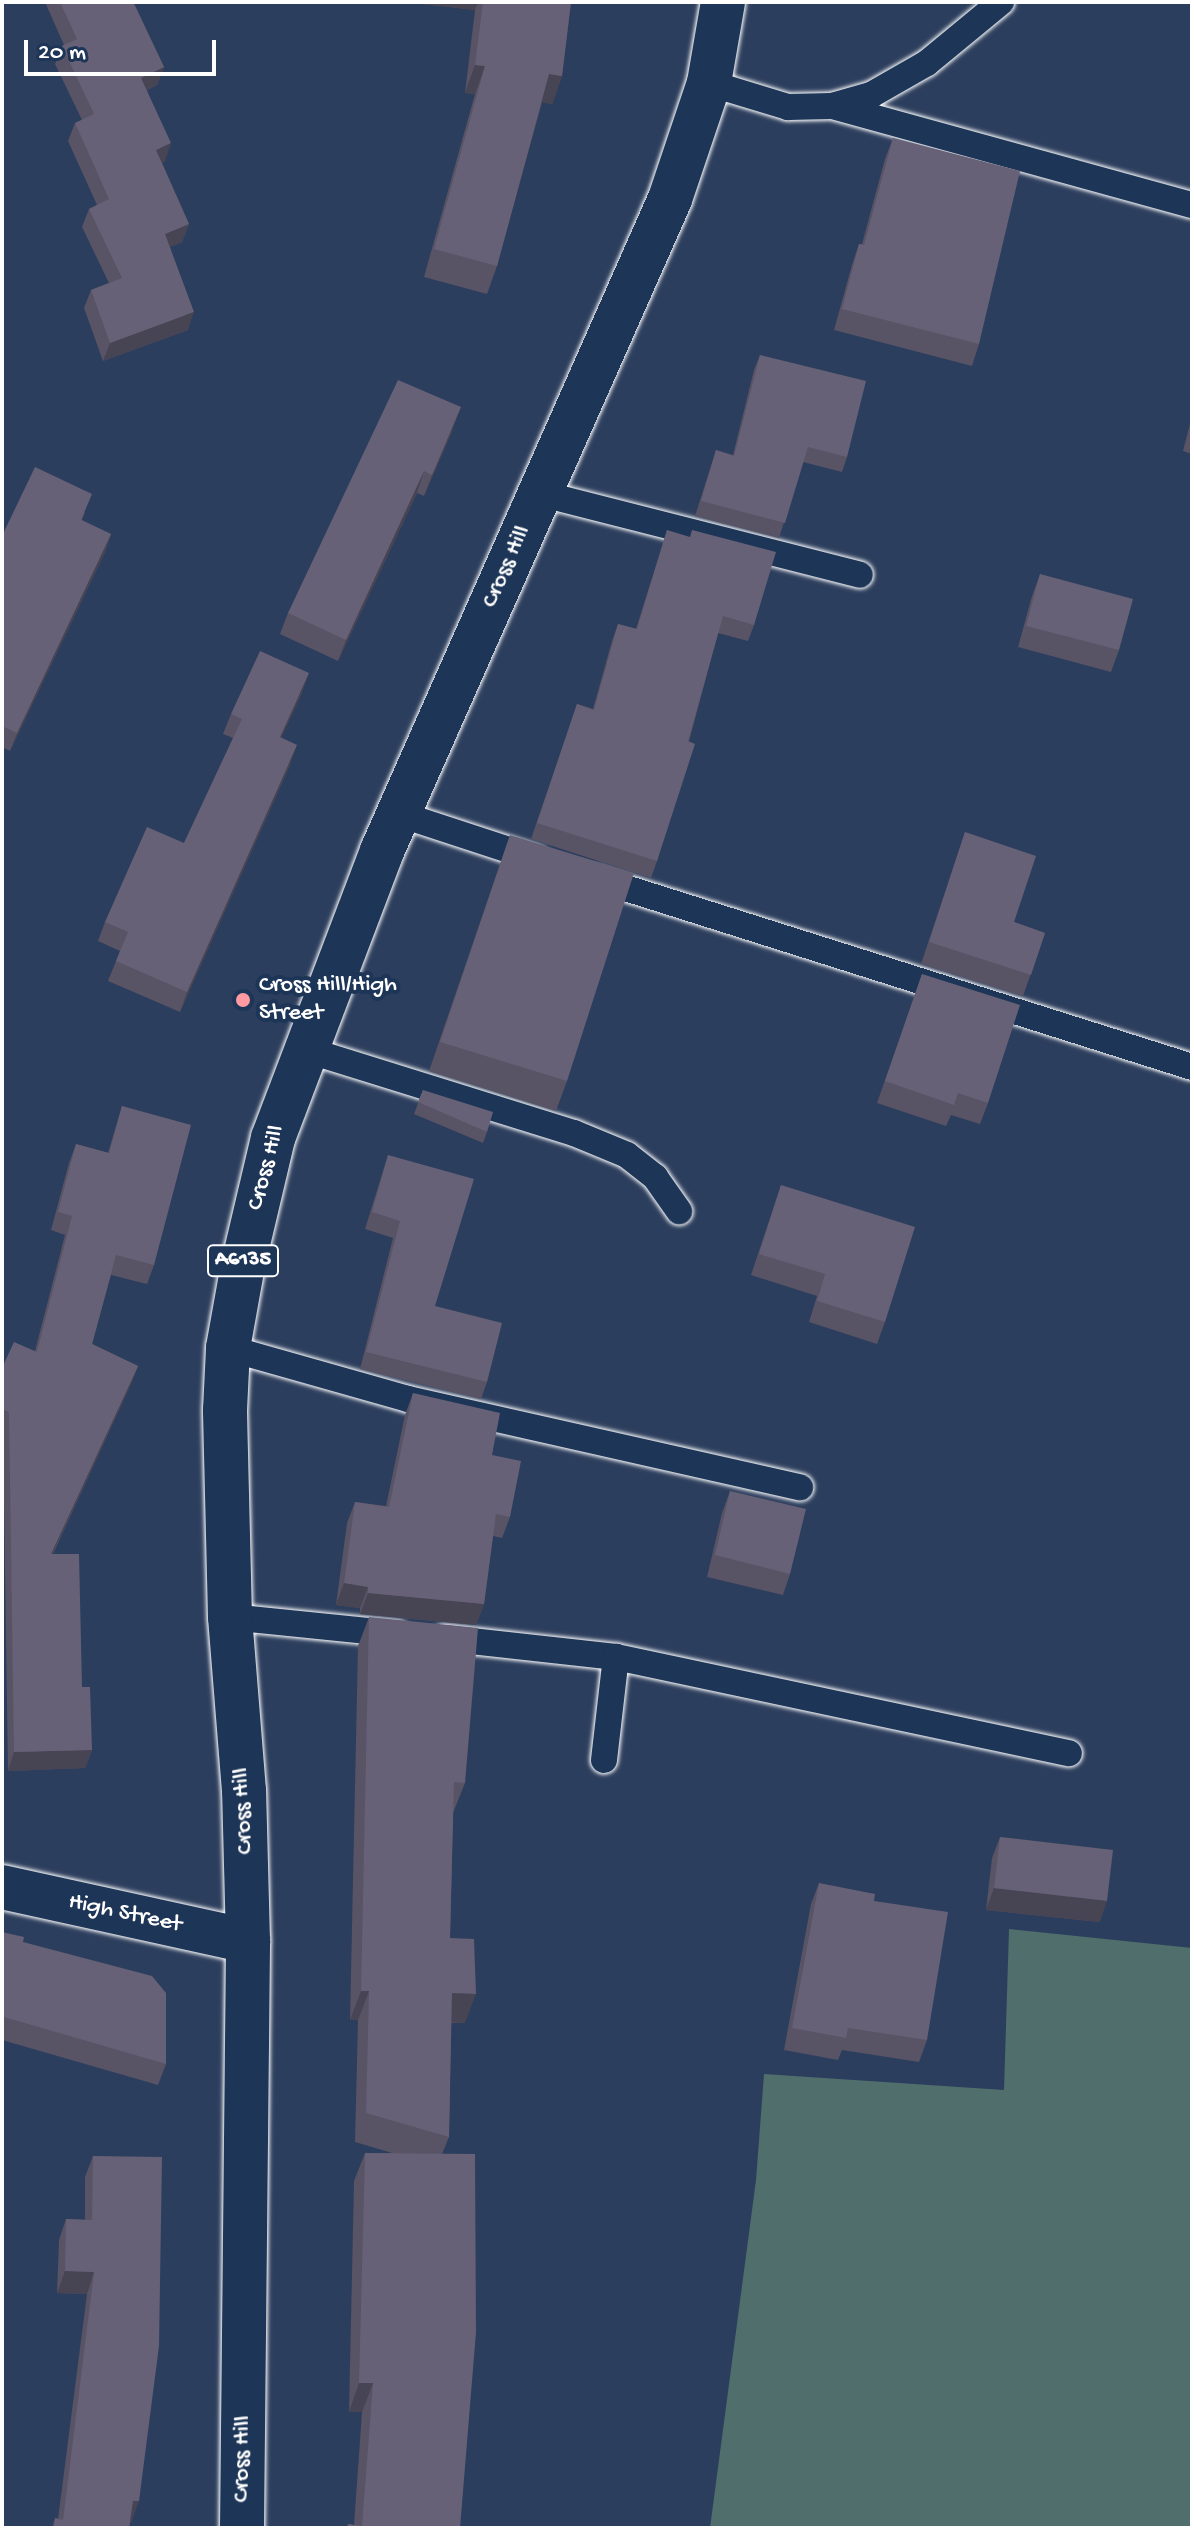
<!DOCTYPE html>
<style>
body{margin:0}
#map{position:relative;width:1194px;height:2530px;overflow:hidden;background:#2c3e5d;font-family:"Gochi Hand",sans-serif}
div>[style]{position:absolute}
.green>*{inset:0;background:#506e6c}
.roads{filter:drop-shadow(0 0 2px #fff) drop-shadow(0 0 2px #fff)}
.service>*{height:26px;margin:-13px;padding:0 13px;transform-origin:13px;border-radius:13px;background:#1d3557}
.minor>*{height:44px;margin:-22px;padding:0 22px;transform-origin:22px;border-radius:22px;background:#1d3557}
.primary>*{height:44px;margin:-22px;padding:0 22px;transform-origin:22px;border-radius:22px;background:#1d3557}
.wall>*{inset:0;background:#585365}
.shaded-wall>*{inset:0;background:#474453}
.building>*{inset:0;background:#666176}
.dots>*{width:22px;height:22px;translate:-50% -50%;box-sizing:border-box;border:4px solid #1d3557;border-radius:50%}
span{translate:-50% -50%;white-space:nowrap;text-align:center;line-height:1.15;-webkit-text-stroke:8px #1d3557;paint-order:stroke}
.shield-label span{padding:2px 6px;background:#1d3557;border:2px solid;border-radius:6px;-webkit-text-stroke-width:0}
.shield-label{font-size:22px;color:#fff;font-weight:700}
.street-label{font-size:24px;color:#fff}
.poi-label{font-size:24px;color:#fff}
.left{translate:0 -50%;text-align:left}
.frame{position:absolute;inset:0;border:4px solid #fff;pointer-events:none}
.scale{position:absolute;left:24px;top:40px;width:192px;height:36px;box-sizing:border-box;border:4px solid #fff;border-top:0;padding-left:10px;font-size:24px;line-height:28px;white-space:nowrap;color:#fff;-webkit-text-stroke:6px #1d3557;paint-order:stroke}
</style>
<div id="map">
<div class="green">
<div style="clip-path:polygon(1009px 1929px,1192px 1948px,1192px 2528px,710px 2528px,756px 2180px,764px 2074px,1004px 2090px)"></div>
</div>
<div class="roads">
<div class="service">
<div style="left:709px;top:83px;width:83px;rotate:16.9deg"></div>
<div style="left:788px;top:107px;width:44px;rotate:-1.3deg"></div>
<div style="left:832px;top:106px;width:41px;rotate:-15.8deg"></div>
<div style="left:871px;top:95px;width:64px;rotate:-29.7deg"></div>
<div style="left:927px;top:63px;width:96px;rotate:-39.5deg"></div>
<div style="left:832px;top:106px;width:373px;rotate:15.4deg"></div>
<div style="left:539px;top:493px;width:331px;rotate:14.3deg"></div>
<div style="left:399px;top:814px;width:145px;rotate:18.1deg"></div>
<div style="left:597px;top:879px;width:624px;rotate:17.53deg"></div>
<div style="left:304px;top:1049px;width:283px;rotate:17.3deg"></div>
<div style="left:574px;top:1133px;width:57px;rotate:22.5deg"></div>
<div style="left:627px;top:1155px;width:36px;rotate:38deg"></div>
<div style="left:655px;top:1177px;width:42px;rotate:54.8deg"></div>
<div style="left:228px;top:1348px;width:187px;rotate:15.8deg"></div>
<div style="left:408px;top:1399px;width:402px;rotate:12.7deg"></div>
<div style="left:230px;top:1617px;width:168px;rotate:5.8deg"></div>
<div style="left:444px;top:1638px;width:173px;rotate:6.3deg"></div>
<div style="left:616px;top:1657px;width:463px;rotate:12deg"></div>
<div style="left:604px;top:1760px;width:104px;rotate:-83.4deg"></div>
</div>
<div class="minor">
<div style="left:2px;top:1887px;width:252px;rotate:12.4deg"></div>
</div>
<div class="primary">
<div style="left:242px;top:2528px;width:587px;rotate:-89.41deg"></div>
<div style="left:248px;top:1941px;width:150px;rotate:-91.5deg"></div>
<div style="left:244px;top:1791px;width:175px;rotate:-94.6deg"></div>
<div style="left:230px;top:1617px;width:207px;rotate:-91.4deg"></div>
<div style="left:225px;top:1410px;width:62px;rotate:-87.2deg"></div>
<div style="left:228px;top:1348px;width:84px;rotate:-79.8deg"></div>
<div style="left:243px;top:1265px;width:130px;rotate:-76.7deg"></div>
<div style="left:273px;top:1138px;width:307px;rotate:-69.2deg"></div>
<div style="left:382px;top:851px;width:713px;rotate:-66.17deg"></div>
<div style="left:670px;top:199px;width:122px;rotate:-71.4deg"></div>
<div style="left:709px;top:83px;width:82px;rotate:-80.2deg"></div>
</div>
</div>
<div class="wall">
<div style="clip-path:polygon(45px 2px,137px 2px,134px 3px,164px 67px,157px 85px,147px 90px,165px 161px,162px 163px,189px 224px,182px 242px,170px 247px,188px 330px,103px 361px,84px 308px,91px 290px,109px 283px,82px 227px,89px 209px,97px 205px,68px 141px,75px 123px,82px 120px,55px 64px,62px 46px,64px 45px)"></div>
<div style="clip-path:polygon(406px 2px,571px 2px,562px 76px,552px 104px,542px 102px,497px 266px,487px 294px,424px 277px,475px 94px,465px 93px,475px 10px)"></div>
<div style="clip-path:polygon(893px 138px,979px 344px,972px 366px,834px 330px,852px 265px,859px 244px,862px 244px,885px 159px)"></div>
<div style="clip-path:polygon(760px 355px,847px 457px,842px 472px,803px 462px,779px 538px,695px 516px,716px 450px,733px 455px,754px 370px)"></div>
<div style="clip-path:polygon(1192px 416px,1192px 454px,1183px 451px)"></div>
<div style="clip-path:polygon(453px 429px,424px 496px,417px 493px,338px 661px,280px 634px,288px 613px)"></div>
<div style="clip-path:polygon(85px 512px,82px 520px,111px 534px,105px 552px,10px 751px,2px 747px,2px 536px)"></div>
<div style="clip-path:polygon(667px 530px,754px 625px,748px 641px,718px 633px,657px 861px,651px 878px,531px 839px,577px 704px,593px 709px,612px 641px,618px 624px,636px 629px)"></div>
<div style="clip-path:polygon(1040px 574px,1119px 650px,1111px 672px,1018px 647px,1032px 596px)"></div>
<div style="clip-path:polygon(302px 693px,281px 737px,290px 765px,180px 1012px,108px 981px,120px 951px,98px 941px,105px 922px,184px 843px,233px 738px,223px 734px,231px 714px)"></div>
<div style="clip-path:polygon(965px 832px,1014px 922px,1045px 933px,1023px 996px,921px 964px)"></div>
<div style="clip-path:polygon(510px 835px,567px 1081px,556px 1111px,429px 1071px)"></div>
<div style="clip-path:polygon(922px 974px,988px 1103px,980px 1124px,951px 1115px,946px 1126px,877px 1103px)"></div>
<div style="clip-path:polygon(423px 1090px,487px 1132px,483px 1143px,414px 1114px)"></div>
<div style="clip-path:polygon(122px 1106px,154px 1265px,147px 1284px,111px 1275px,92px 1344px,138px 1366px,131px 1384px,53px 1554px,82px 1687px,92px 1750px,85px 1768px,8px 1771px,2px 1368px,35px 1351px,65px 1235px,51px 1230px,69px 1163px,76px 1144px,108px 1153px)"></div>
<div style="clip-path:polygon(388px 1155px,435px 1306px,487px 1382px,481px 1399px,360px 1369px,393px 1238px,365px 1229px)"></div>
<div style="clip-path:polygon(781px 1185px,885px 1322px,877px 1344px,809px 1322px,817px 1296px,751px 1275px)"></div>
<div style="clip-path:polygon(413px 1393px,492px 1455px,510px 1517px,502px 1538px,493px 1536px,484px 1604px,476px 1625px,360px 1614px,360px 1608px,336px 1605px,347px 1523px,355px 1502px,386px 1506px,405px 1415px)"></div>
<div style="clip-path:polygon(730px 1491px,790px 1574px,783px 1595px,707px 1577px,722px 1513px)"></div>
<div style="clip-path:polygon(369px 1617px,465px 1783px,453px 1813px,450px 1938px,465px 2023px,451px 2023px,449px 2137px,442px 2154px,460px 2528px,347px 2528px,348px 2524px,354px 2525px,362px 2412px,349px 2412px,354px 2181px,365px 2153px,392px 2153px,355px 2142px,358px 2020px,350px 2020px,358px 1646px)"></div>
<div style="clip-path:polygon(1000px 1837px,1100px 1922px,986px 1910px,992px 1858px)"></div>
<div style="clip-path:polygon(819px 1883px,874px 1901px,927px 2040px,919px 2062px,842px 2050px,838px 2060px,784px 2050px,811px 1904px)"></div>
<div style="clip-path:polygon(2px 1932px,23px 1942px,166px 2064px,158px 2085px,2px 2040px)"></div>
<div style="clip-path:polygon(93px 2156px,131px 2523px,130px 2523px,129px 2528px,52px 2528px,55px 2518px,58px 2519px,87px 2294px,57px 2293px,59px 2240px,66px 2219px,85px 2220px,85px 2177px)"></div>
</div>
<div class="shaded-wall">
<div style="clip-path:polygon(406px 2px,478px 2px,475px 10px)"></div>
<div style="clip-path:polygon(475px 65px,485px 66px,475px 94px,465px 93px)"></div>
<div style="clip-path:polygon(164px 67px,157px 85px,134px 96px,141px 78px)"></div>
<div style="clip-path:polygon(549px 74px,562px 76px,552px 104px,539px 102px)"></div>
<div style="clip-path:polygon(171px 143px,165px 161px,149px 168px,156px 150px)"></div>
<div style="clip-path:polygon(189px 224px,182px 242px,159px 252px,165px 234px)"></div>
<div style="clip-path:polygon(194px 312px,188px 330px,103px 361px,110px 343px)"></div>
<div style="clip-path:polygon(461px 407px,453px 429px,424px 496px,432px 475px)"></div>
<div style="clip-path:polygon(424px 471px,417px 493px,338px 661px,346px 640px)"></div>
<div style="clip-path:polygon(111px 534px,105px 552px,10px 751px,17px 733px)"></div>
<div style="clip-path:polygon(309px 673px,302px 693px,273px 756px,280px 737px)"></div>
<div style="clip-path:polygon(297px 745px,290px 765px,180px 1012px,187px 992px)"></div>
<div style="clip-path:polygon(138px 1366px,131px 1384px,44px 1572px,51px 1554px)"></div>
<div style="clip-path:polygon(344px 1583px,368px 1587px,360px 1608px,336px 1605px)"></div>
<div style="clip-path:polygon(368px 1593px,484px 1604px,476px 1625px,360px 1614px)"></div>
<div style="clip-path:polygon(92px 1750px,85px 1768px,8px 1771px,14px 1752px)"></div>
<div style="clip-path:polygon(994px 1888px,1107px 1901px,1100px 1922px,986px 1910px)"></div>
<div style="clip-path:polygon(361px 1991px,369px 1991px,358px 2020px,350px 2020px)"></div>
<div style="clip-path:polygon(452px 1993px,476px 1994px,465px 2023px,441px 2022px)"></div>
<div style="clip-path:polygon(65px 2271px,94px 2272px,87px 2294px,57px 2293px)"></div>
<div style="clip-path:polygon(359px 2383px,373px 2383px,362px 2412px,349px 2412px)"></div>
<div style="clip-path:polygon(133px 2501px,139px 2501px,131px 2523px,125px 2522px)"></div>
</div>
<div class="building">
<div style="clip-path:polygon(60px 2px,133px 2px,164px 67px,141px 78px,171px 143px,156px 150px,189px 224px,165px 234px,194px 312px,110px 343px,91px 290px,122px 278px,89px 209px,109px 199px,75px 123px,94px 114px,62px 46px,77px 39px)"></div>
<div style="clip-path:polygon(483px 2px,571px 2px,562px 76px,549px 74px,497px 266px,434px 249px,485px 66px,475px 65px)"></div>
<div style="clip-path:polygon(893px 138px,1020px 171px,979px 344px,842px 309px,859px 244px,864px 245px)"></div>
<div style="clip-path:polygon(760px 355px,866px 381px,847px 457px,808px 447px,785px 523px,701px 501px,716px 450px,734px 456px)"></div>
<div style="clip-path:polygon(398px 380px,461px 407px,432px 475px,424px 471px,346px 640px,288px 613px)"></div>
<div style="clip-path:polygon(35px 467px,92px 494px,81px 520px,111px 534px,17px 733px,2px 726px,2px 536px)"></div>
<div style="clip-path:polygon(667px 530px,690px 537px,692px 530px,776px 552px,754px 625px,723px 616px,688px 741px,695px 744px,657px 861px,537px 823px,577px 704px,594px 710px,618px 624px,637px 629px)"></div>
<div style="clip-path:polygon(1040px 574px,1133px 599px,1119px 650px,1026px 626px)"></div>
<div style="clip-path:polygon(260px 651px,309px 673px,280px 737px,297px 745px,187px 992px,116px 961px,128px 932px,105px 922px,147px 827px,184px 843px,242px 719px,231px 714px)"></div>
<div style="clip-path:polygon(965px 832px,1036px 856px,1014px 922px,1045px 933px,1031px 975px,929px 942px)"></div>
<div style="clip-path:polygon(510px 835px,634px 873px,567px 1081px,440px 1042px)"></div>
<div style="clip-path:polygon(922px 974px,1020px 1005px,988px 1103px,958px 1093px,954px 1105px,885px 1081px)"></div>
<div style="clip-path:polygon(423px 1090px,493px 1112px,487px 1132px,418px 1102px)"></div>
<div style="clip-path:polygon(122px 1106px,191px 1125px,154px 1265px,116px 1255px,92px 1344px,138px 1366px,51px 1554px,79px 1554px,82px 1687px,90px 1687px,92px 1750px,14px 1752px,9px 1412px,2px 1409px,2px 1368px,14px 1342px,37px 1352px,72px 1216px,58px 1212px,76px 1144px,109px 1153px)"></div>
<div style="clip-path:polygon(388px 1155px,474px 1179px,435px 1306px,502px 1323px,487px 1382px,366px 1352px,400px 1221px,372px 1212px)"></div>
<div style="clip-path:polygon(781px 1185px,915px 1227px,885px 1322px,817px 1301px,825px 1274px,759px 1254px)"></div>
<div style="clip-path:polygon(413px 1393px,500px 1413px,492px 1455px,521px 1461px,510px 1517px,496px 1514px,484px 1604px,368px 1593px,368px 1587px,344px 1583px,355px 1502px,389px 1507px)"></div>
<div style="clip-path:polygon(730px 1491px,806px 1509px,790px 1574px,715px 1555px)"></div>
<div style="clip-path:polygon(369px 1617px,478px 1628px,465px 1783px,454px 1782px,450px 1938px,474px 1939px,476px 1994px,452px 1993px,449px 2137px,366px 2113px,369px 1991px,361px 1991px)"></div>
<div style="clip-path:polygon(1000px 1837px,1113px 1850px,1107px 1901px,994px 1888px)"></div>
<div style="clip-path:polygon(819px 1883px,875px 1894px,874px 1901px,948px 1912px,927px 2040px,848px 2028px,846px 2038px,792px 2028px)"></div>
<div style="clip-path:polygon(2px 1932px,24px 1937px,23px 1942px,152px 1976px,166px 1993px,166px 2064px,4px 2017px,2px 2023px)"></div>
<div style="clip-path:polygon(365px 2153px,475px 2154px,476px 2332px,460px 2528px,348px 2528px,348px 2524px,362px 2526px,373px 2383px,359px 2383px)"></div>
<div style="clip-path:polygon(93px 2156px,162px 2157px,159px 2346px,139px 2501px,133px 2501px,129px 2528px,54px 2528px,55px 2518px,63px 2520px,94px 2272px,65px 2271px,66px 2219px,92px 2220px)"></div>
</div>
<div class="dots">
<div style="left:243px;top:1000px;background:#ff9aa2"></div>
</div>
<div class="shield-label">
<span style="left:243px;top:1261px">A6135</span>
</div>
<div class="street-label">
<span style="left:507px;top:567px;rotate:-66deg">Cross Hill</span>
<span style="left:267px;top:1168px;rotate:-75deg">Cross Hill</span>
<span style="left:244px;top:1811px;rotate:-93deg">Cross Hill</span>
<span style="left:125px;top:1914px;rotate:12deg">High Street</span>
<span style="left:243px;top:2459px;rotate:-89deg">Cross Hill</span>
</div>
<div class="poi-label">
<span class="left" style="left:259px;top:1000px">Cross Hill/High<br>Street</span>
</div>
<div class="frame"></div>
<div class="scale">20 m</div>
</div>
